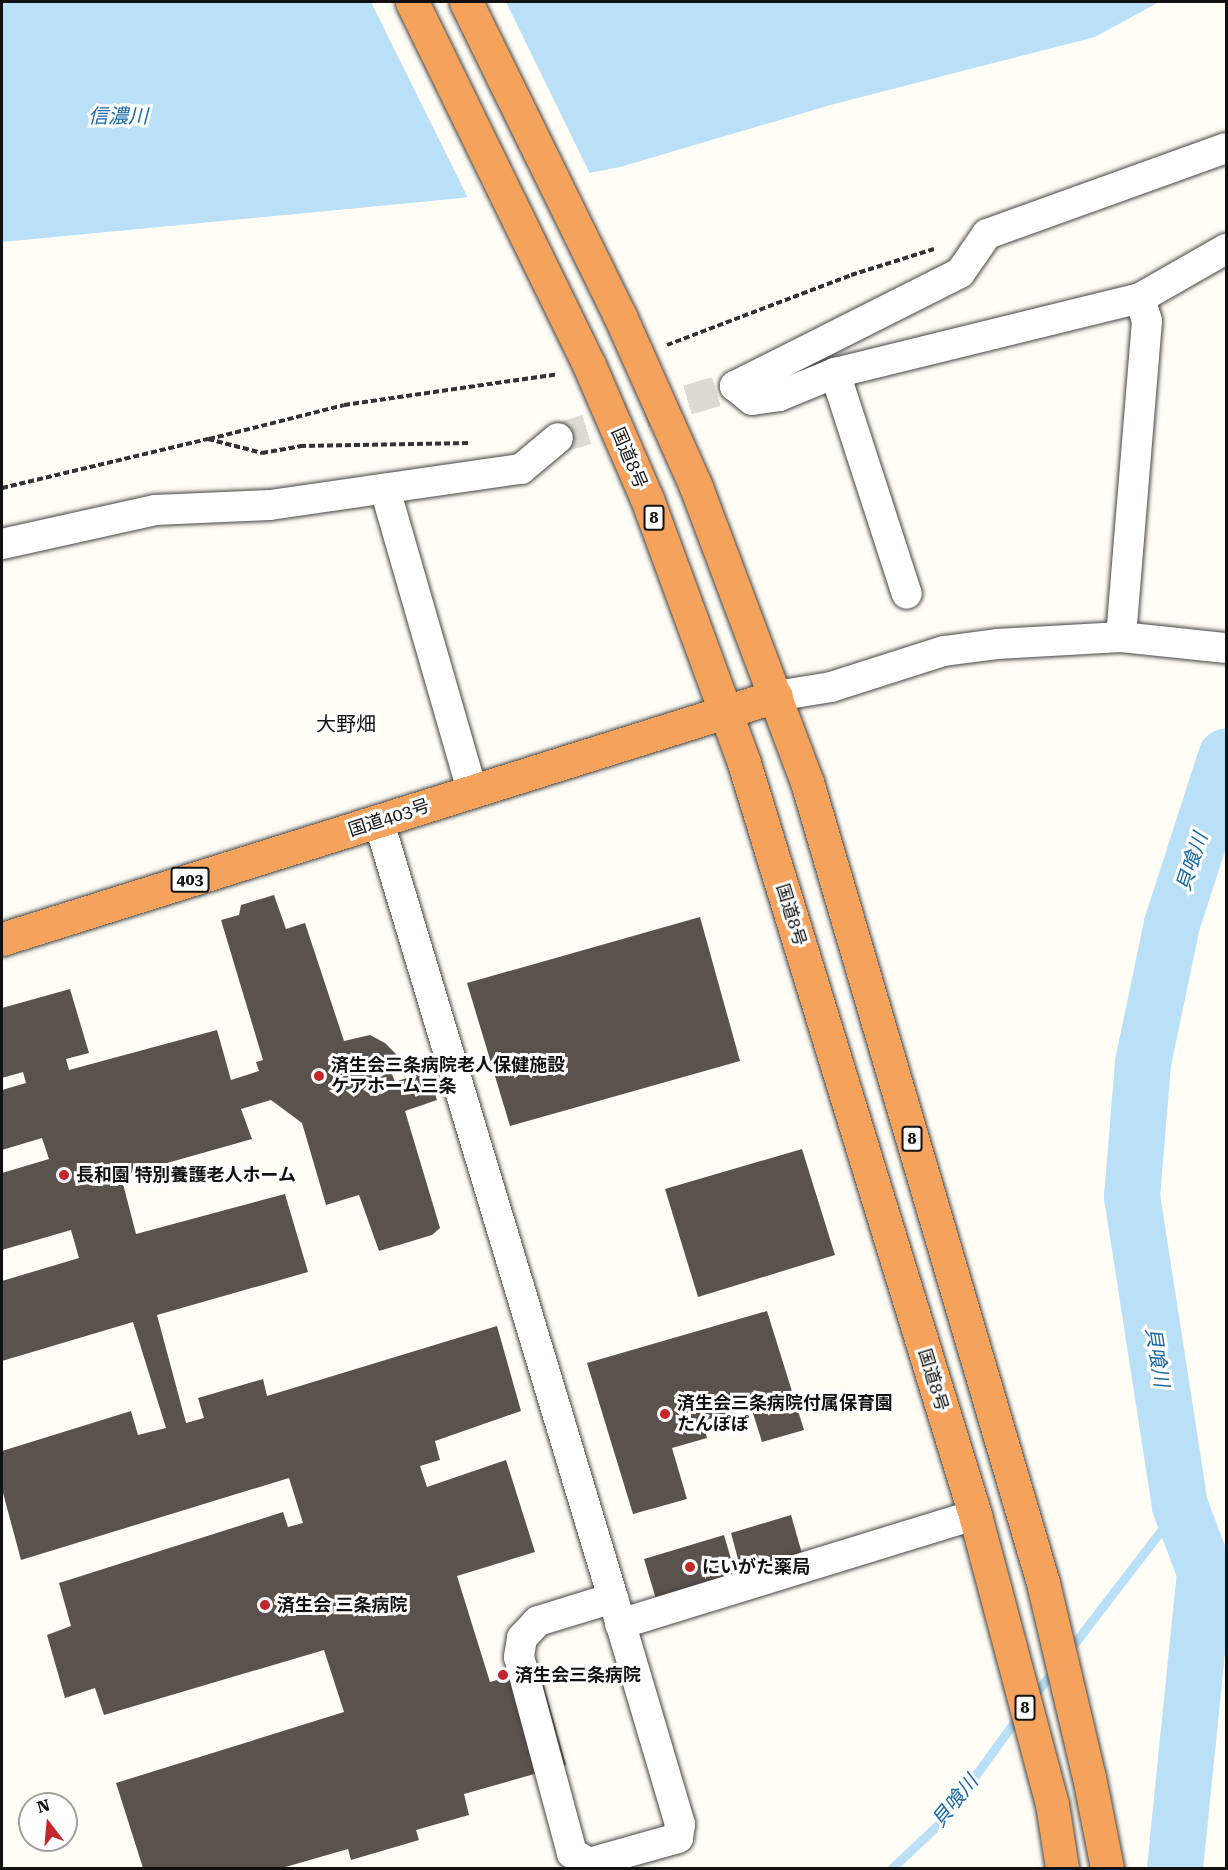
<!DOCTYPE html>
<meta charset="utf-8">
<style>
body{margin:0}
#map{position:relative;width:1228px;height:1870px;overflow:hidden;background:#fffdf5;font-family:"Roboto Serif","Noto Sans JP",serif}
div>[style]{position:absolute}
.water>*{inset:0;background:#b9e0f7}
.pier>*{inset:0;background:#fffdf5}
.stream>*{height:9px;margin:-4.5px;padding:0 4.5px;transform-origin:4.5px;border-radius:4.5px;background:#b9e0f7}
.river>*{height:56px;margin:-28px;padding:0 28px;transform-origin:28px;border-radius:28px;background:#b9e0f7}
.building>*{inset:0;background:#5a524d}
.minor-tunnel>*{height:30px;margin-top:-15px;transform-origin:0;background:repeating-linear-gradient(90deg,#dbdad3 0 30px,transparent 0 45px)}
.path>*{height:4px;margin-top:-2px;transform-origin:0;background:repeating-linear-gradient(90deg,#333 0 6px,transparent 0 9px)}
.roads{filter:drop-shadow(0 0 2px #444) drop-shadow(0 0 2px #444)}
.minor>*{height:30px;margin:-15px;padding:0 15px;transform-origin:15px;border-radius:15px;background:#fff}
.highway>*{height:33px;margin:-16.5px;padding:0 16.5px;transform-origin:16.5px;border-radius:16.5px;background:#f5a25d}
.dots>*{width:16px;height:16px;translate:-50% -50%;box-sizing:border-box;border:3px solid #fff;border-radius:50%}
span{translate:-50% -50%;white-space:nowrap;text-align:center;line-height:1.15;-webkit-text-stroke:6px #fff;paint-order:stroke}
.shield-label span{padding:2px 4px;background:#fff;border:2px solid;border-radius:4px;-webkit-text-stroke-width:0}
.shield-label{font-size:16px;color:#111;font-weight:700}
.street-label{font-size:18px;color:#111}
.poi-label{font-size:18px;color:#111;font-weight:700}
.left{translate:0 -50%;text-align:left}
.water-label{font-size:20px;color:#1768a6;font-style:italic}
.neighbourhood-label{font-size:20px;color:#111}
.frame{position:absolute;inset:0;border:3px solid #111;pointer-events:none}
.north{position:absolute;left:18px;top:1792px;width:60px;height:60px;box-sizing:border-box;background:#fff;border:2px solid #a0a0a0;border-radius:50%;rotate:344deg;font-size:16px;font-weight:700;line-height:24px;text-align:center;color:#111}
.north::after{content:'';display:block;margin:auto;width:21px;height:27px;background:#c4262e;clip-path:polygon(50% 0,100% 100%,50% 72%,0 100%)}
</style>
<div id="map">
<div class="water">
<div style="clip-path:polygon(2px 2px,1159px 2px,1095px 37px,834px 104px,620px 167px,462px 198px,2px 242px)"></div>
</div>
<div class="pier">
<div style="clip-path:polygon(371px 2px,506px 2px,591px 176px,469px 200px)"></div>
</div>
<div class="stream">
<div style="left:1067px;top:1653px;width:185px;rotate:-52.5deg"></div>
<div style="left:1032px;top:1698px;width:37px;rotate:-52deg"></div>
<div style="left:892px;top:1868px;width:70px;rotate:-43.3deg"></div>
<div style="left:943px;top:1820px;width:131px;rotate:-54deg"></div>
</div>
<div class="river">
<div style="left:1175px;top:1868px;width:298px;rotate:-84.2deg"></div>
<div style="left:1205px;top:1572px;width:71px;rotate:-110.7deg"></div>
<div style="left:1180px;top:1506px;width:313px;rotate:-98.8deg"></div>
<div style="left:1132px;top:1197px;width:134px;rotate:-85.3deg"></div>
<div style="left:1143px;top:1063px;width:142px;rotate:-78.2deg"></div>
<div style="left:1172px;top:924px;width:176px;rotate:-72.1deg"></div>
</div>
<div class="building">
<div style="clip-path:polygon(274px 895px,286px 929px,305px 923px,344px 1041px,370px 1035px,385px 1043px,396px 1054px,389px 1066px,395px 1082px,427px 1071px,437px 1100px,405px 1111px,440px 1228px,432px 1235px,379px 1251px,359px 1195px,326px 1205px,302px 1123px,271px 1100px,241px 1109px,252px 1139px,121px 1176px,136px 1234px,285px 1194px,308px 1272px,157px 1315px,186px 1423px,204px 1418px,198px 1398px,263px 1379px,267px 1396px,497px 1326px,521px 1411px,435px 1441px,440px 1460px,420px 1466px,427px 1487px,506px 1460px,535px 1552px,457px 1576px,490px 1682px,539px 1668px,566px 1765px,464px 1794px,469px 1815px,416px 1830px,419px 1840px,351px 1860px,348px 1849px,282px 1868px,143px 1868px,116px 1783px,344px 1712px,324px 1650px,104px 1715px,95px 1688px,65px 1698px,47px 1635px,71px 1626px,59px 1583px,283px 1512px,288px 1527px,303px 1523px,289px 1478px,21px 1560px,2px 1489px,2px 1451px,131px 1411px,138px 1435px,166px 1428px,133px 1322px,2px 1361px,2px 1281px,79px 1258px,71px 1230px,2px 1250px,2px 1173px,49px 1159px,42px 1138px,2px 1150px,2px 1090px,26px 1083px,23px 1072px,2px 1078px,2px 1008px,70px 989px,89px 1053px,66px 1059px,69px 1070px,217px 1030px,231px 1080px,259px 1071px,256px 1062px,263px 1060px,221px 920px,239px 915px,241px 905px)"></div>
<div style="clip-path:polygon(700px 917px,740px 1061px,510px 1126px,467px 983px)"></div>
<div style="clip-path:polygon(802px 1149px,835px 1255px,698px 1297px,665px 1189px)"></div>
<div style="clip-path:polygon(767px 1311px,804px 1430px,762px 1442px,751px 1407px,702px 1421px,707px 1438px,672px 1448px,687px 1499px,633px 1514px,587px 1363px)"></div>
<div style="clip-path:polygon(791px 1515px,803px 1557px,742px 1574px,731px 1533px)"></div>
<div style="clip-path:polygon(724px 1535px,736px 1576px,656px 1599px,644px 1559px)"></div>
</div>
<div class="minor-tunnel">
<div style="left:558px;top:438px;width:184px;rotate:-16.4deg"></div>
</div>
<div class="path">
<div style="left:667px;top:345px;width:197px;rotate:-20.8deg"></div>
<div style="left:851px;top:275px;width:87px;rotate:-17.4deg"></div>
<div style="left:209px;top:439px;width:139px;rotate:-14.1deg"></div>
<div style="left:344px;top:405px;width:216px;rotate:-8.2deg"></div>
<div style="left:2px;top:488px;width:212px;rotate:-13.4deg"></div>
<div style="left:208px;top:439px;width:56px;rotate:14.5deg"></div>
<div style="left:262px;top:453px;width:39px;rotate:-10deg"></div>
<div style="left:300px;top:446px;width:170px;rotate:-1deg"></div>
</div>
<div class="roads">
<div class="minor">
<div style="left:1226px;top:148px;width:254px;rotate:160.2deg"></div>
<div style="left:987px;top:234px;width:47px;rotate:124.7deg"></div>
<div style="left:960px;top:273px;width:252px;rotate:153.3deg"></div>
<div style="left:735px;top:386px;width:22px;rotate:39deg"></div>
<div style="left:752px;top:400px;width:27px;rotate:-8deg"></div>
<div style="left:779px;top:396px;width:61px;rotate:-22.3deg"></div>
<div style="left:835px;top:373px;width:314px;rotate:-13.8deg"></div>
<div style="left:1140px;top:298px;width:99px;rotate:-29.7deg"></div>
<div style="left:835px;top:373px;width:232px;rotate:72deg"></div>
<div style="left:385px;top:489px;width:313px;rotate:73.9deg"></div>
<div style="left:2px;top:544px;width:157px;rotate:-12.5deg"></div>
<div style="left:155px;top:510px;width:115px;rotate:-2.5deg"></div>
<div style="left:270px;top:505px;width:254px;rotate:-8.2deg"></div>
<div style="left:521px;top:469px;width:48px;rotate:-40deg"></div>
<div style="left:1121px;top:637px;width:317px;rotate:-85.3deg"></div>
<div style="left:1147px;top:321px;width:24px;rotate:-107deg"></div>
<div style="left:776px;top:696px;width:56px;rotate:-9.3deg"></div>
<div style="left:831px;top:687px;width:119px;rotate:-17.7deg"></div>
<div style="left:944px;top:651px;width:53px;rotate:-7.5deg"></div>
<div style="left:997px;top:644px;width:124px;rotate:-3.2deg"></div>
<div style="left:1121px;top:637px;width:106px;rotate:6deg"></div>
<div style="left:379px;top:822px;width:811px;rotate:73.22deg"></div>
<div style="left:613px;top:1598px;width:236px;rotate:73.5deg"></div>
<div style="left:680px;top:1824px;width:14px;rotate:98deg"></div>
<div style="left:678px;top:1838px;width:92px;rotate:164.3deg"></div>
<div style="left:589px;top:1863px;width:20px;rotate:-150deg"></div>
<div style="left:572px;top:1853px;width:203px;rotate:-105.1deg"></div>
<div style="left:519px;top:1657px;width:19px;rotate:-81deg"></div>
<div style="left:522px;top:1638px;width:23px;rotate:-47deg"></div>
<div style="left:538px;top:1621px;width:78px;rotate:-17deg"></div>
<div style="left:620px;top:1624px;width:371px;rotate:-17.1deg"></div>
</div>
<div class="highway">
<div style="left:412px;top:2px;width:404px;rotate:64deg"></div>
<div style="left:589px;top:365px;width:146px;rotate:66.6deg"></div>
<div style="left:647px;top:499px;width:281px;rotate:69.8deg"></div>
<div style="left:744px;top:763px;width:787px;rotate:72.92deg"></div>
<div style="left:975px;top:1515px;width:299px;rotate:75.1deg"></div>
<div style="left:1052px;top:1804px;width:65px;rotate:81.1deg"></div>
<div style="left:466px;top:2px;width:350px;rotate:63.9deg"></div>
<div style="left:620px;top:316px;width:187px;rotate:66deg"></div>
<div style="left:696px;top:487px;width:315px;rotate:69.4deg"></div>
<div style="left:807px;top:782px;width:835px;rotate:73.58deg"></div>
<div style="left:1043px;top:1583px;width:199px;rotate:76.7deg"></div>
<div style="left:1089px;top:1777px;width:93px;rotate:78.8deg"></div>
<div style="left:2px;top:939px;width:811px;rotate:-17.43deg"></div>
</div>
</div>
<div class="dots">
<div style="left:319px;top:1076px;background:#c4262e"></div>
<div style="left:64px;top:1175px;background:#c4262e"></div>
<div style="left:665px;top:1414px;background:#c4262e"></div>
<div style="left:690px;top:1567px;background:#c4262e"></div>
<div style="left:265px;top:1605px;background:#c4262e"></div>
<div style="left:503px;top:1675px;background:#c4262e"></div>
</div>
<div class="shield-label">
<span style="left:654px;top:518px">8</span>
<span style="left:190px;top:880px">403</span>
<span style="left:912px;top:1139px">8</span>
<span style="left:1025px;top:1708px">8</span>
</div>
<div class="street-label">
<span style="left:629px;top:458px;rotate:67deg">国道8号</span>
<span style="left:389px;top:818px;rotate:-18deg">国道403号</span>
<span style="left:791px;top:915px;rotate:73deg">国道8号</span>
<span style="left:933px;top:1380px;rotate:73deg">国道8号</span>
</div>
<div class="poi-label">
<span class="left" style="left:331px;top:1076px">済生会三条病院老人保健施設<br>ケアホーム三条</span>
<span class="left" style="left:76px;top:1175px">長和園 特別養護老人ホーム</span>
<span class="left" style="left:677px;top:1414px">済生会三条病院付属保育園<br>たんぽぽ</span>
<span class="left" style="left:702px;top:1567px">にいがた薬局</span>
<span class="left" style="left:277px;top:1605px">済生会 三条病院</span>
<span class="left" style="left:515px;top:1675px">済生会三条病院</span>
</div>
<div class="water-label">
<span style="left:118px;top:116px">信濃川</span>
<span style="left:1192px;top:862px;rotate:-72deg">貝喰川</span>
<span style="left:1157px;top:1357px;rotate:81deg">貝喰川</span>
<span style="left:955px;top:1801px;rotate:-51deg">貝喰川</span>
</div>
<div class="neighbourhood-label">
<span style="left:346px;top:724px">大野畑</span>
</div>
<div class="frame"></div>
<div class="north">N</div>
</div>
